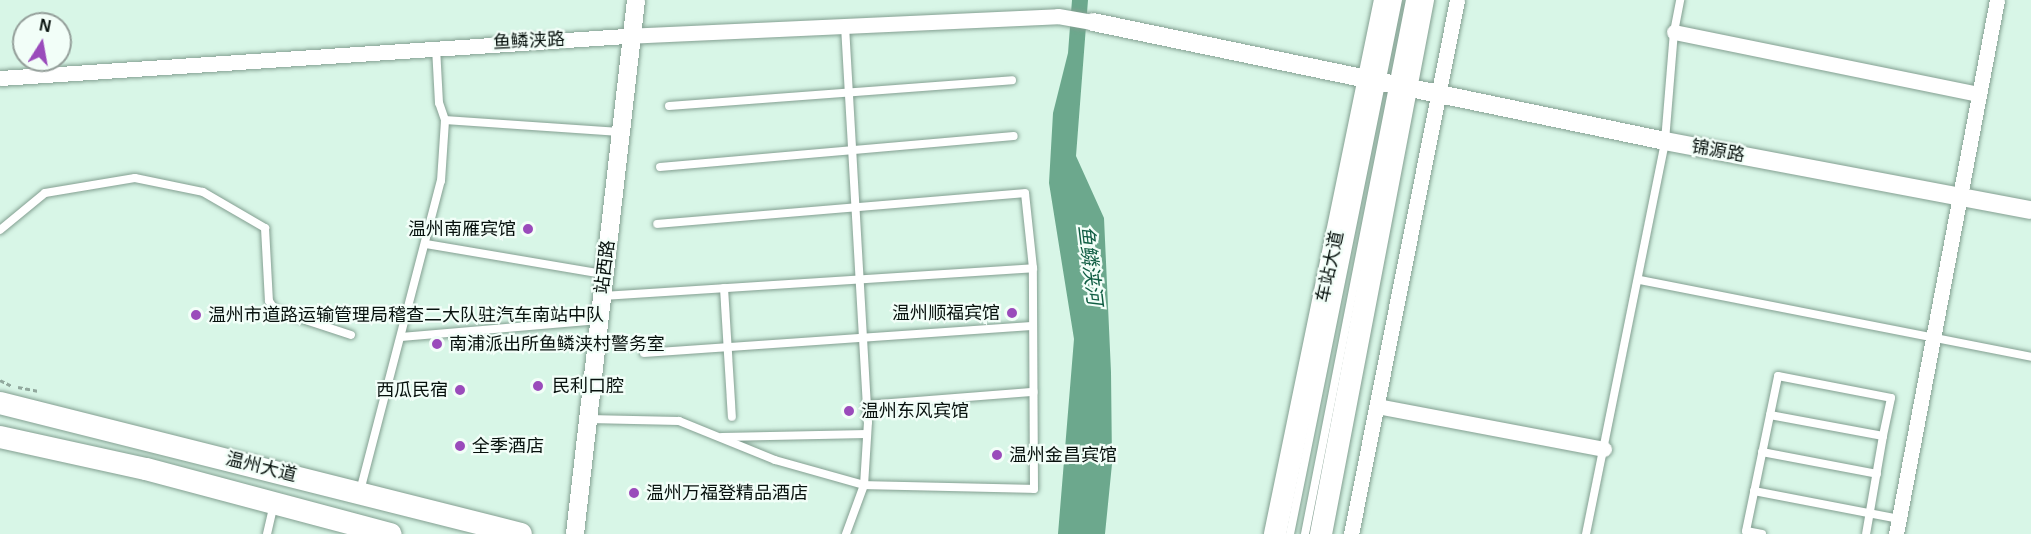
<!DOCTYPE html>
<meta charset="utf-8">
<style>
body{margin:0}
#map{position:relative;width:2031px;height:534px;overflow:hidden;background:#d8f6e7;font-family:Arial,"Noto Sans SC",sans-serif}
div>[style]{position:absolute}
.water>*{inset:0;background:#6ca88d}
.path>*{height:3px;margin-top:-1.5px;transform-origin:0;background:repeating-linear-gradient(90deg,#91a89d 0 4.5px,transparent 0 7.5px)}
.roads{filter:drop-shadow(0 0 2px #839f91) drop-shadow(0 0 2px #839f91)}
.service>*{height:8px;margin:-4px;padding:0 4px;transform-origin:4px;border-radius:4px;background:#fff}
.minor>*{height:15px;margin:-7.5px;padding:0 7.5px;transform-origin:7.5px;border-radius:7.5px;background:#fff}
.tertiary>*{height:18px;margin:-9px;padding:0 9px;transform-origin:9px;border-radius:9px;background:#fff}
.primary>*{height:22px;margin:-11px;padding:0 11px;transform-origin:11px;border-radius:11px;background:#fff}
.dots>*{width:16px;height:16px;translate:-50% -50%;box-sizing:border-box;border:3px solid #f2fef8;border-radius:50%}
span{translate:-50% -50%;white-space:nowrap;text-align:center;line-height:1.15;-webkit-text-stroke:4.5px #f2fef8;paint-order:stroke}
.street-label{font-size:18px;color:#07110d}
.poi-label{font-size:18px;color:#07110d}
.right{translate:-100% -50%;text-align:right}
.left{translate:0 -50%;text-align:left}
.water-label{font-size:20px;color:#105d43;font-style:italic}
.north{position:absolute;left:12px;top:12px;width:60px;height:60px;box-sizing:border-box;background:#f2fef8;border:2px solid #949f9a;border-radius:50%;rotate:11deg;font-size:16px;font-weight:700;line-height:24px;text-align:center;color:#07110d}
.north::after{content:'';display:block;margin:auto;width:21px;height:27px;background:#9a4bbb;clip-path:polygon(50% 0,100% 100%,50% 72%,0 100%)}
</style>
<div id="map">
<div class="water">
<div style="clip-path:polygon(1072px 0,1088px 0,1076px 156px,1104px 218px,1111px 372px,1112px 464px,1105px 534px,1058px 534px,1074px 339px,1049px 183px,1053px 113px,1068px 53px)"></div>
</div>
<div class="path">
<div style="left:0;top:380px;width:13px;rotate:27deg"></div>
<div style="left:18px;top:387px;width:21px;rotate:11deg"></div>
</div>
<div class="roads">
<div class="service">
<div style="left:845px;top:26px;width:397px;rotate:86.7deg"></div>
<div style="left:868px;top:422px;width:63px;rotate:93.6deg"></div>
<div style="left:864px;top:485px;width:52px;rotate:110.2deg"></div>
<div style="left:669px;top:106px;width:344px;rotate:-4.3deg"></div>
<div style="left:445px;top:120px;width:175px;rotate:3.9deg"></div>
<div style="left:660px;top:167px;width:355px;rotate:-5deg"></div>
<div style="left:0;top:230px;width:58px;rotate:-39.4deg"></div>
<div style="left:45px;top:193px;width:91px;rotate:-9.5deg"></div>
<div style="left:135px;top:178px;width:69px;rotate:11.6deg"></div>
<div style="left:203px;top:192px;width:72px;rotate:30.1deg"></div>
<div style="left:265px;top:228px;width:73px;rotate:86.9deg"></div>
<div style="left:269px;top:301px;width:11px;rotate:56deg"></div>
<div style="left:275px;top:310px;width:80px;rotate:18.2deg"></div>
<div style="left:426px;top:244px;width:181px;rotate:9.6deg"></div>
<div style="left:1640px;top:280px;width:399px;rotate:11.1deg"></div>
<div style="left:724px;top:288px;width:129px;rotate:86.5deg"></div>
<div style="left:603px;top:296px;width:431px;rotate:-3.7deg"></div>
<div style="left:401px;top:337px;width:199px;rotate:-4.9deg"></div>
<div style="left:644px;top:353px;width:388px;rotate:-4deg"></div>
<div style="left:867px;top:405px;width:167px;rotate:-4.5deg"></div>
<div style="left:1770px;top:415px;width:115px;rotate:10.5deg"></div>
<div style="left:1883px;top:436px;width:99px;rotate:99.8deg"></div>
<div style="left:588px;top:419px;width:91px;rotate:1.3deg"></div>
<div style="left:679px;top:421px;width:104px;rotate:22.1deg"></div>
<div style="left:775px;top:460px;width:92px;rotate:15.7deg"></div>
<div style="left:864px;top:485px;width:170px;rotate:1.3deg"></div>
<div style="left:1034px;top:489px;width:221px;rotate:-90.3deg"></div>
<div style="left:1033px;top:268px;width:75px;rotate:-96.1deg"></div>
<div style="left:1025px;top:193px;width:369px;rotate:175.2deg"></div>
<div style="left:722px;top:437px;width:145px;rotate:-1.2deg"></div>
<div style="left:1762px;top:452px;width:117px;rotate:10.8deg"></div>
<div style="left:360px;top:491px;width:320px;rotate:-75.4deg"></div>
<div style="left:441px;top:181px;width:61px;rotate:-86.2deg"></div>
<div style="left:445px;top:120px;width:18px;rotate:-109deg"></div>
<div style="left:439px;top:103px;width:55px;rotate:-93.1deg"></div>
<div style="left:1754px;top:491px;width:148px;rotate:10.9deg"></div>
<div style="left:267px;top:534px;width:31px;rotate:-77deg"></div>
<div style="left:1290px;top:534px;width:545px;rotate:-78.57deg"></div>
<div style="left:1305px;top:534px;width:544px;rotate:-78.88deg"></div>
<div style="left:1586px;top:534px;width:401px;rotate:-78.6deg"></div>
<div style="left:1665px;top:141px;width:109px;rotate:-85.3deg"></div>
<div style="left:1674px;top:32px;width:33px;rotate:-79deg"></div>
<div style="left:1762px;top:534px;width:16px;rotate:-169deg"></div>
<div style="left:1746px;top:531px;width:158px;rotate:-78.3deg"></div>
<div style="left:1778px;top:376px;width:115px;rotate:11deg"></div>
<div style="left:1891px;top:398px;width:39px;rotate:102deg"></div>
</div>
<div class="minor">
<div style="left:1674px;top:32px;width:310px;rotate:11.5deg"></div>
<div style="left:0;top:78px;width:626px;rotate:-3.84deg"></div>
<div style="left:625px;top:36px;width:433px;rotate:-2.6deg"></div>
<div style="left:1058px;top:16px;width:36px;rotate:10deg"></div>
<div style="left:1377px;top:406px;width:231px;rotate:10.7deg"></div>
<div style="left:1351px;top:534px;width:544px;rotate:-78.77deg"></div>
<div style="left:1896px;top:534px;width:543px;rotate:-79.29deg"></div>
</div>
<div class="tertiary">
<div style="left:1093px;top:22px;width:584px;rotate:11.75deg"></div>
<div style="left:1665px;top:141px;width:372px;rotate:10.7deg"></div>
<div style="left:575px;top:534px;width:537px;rotate:-83.48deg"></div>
</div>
<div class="primary">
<div style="left:0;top:403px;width:537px;rotate:14.11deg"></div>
<div style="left:0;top:437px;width:149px;rotate:12.4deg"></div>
<div style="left:146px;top:469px;width:253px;rotate:14.9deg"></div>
<div style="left:1275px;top:534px;width:545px;rotate:-78.36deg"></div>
<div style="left:1321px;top:534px;width:544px;rotate:-79.19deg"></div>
</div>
</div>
<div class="dots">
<div style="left:528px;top:229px;background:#9a4bbb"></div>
<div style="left:1012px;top:313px;background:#9a4bbb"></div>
<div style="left:196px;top:315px;background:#9a4bbb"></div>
<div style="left:437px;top:344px;background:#9a4bbb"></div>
<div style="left:538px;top:386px;background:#9a4bbb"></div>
<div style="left:460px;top:390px;background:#9a4bbb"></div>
<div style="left:849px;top:411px;background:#9a4bbb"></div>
<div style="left:460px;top:446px;background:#9a4bbb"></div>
<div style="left:997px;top:455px;background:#9a4bbb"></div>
<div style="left:634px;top:493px;background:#9a4bbb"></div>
</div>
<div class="street-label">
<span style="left:529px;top:41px;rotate:-3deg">鱼鳞浃路</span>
<span style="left:1718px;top:151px;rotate:10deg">锦源路</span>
<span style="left:605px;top:267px;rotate:-83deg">站西路</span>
<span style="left:1330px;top:267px;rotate:-78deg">车站大道</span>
<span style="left:261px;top:467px;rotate:14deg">温州大道</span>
</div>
<div class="poi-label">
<span class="right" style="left:516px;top:229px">温州南雁宾馆</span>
<span class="right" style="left:1000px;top:313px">温州顺福宾馆</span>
<span class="left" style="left:208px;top:315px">温州市道路运输管理局稽查二大队驻汽车南站中队</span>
<span class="left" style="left:449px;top:344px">南浦派出所鱼鳞浃村警务室</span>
<span class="left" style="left:552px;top:386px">民利口腔</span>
<span class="right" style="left:448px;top:390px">西瓜民宿</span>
<span class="left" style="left:861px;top:411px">温州东风宾馆</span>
<span class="left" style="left:472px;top:446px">全季酒店</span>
<span class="left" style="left:1009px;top:455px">温州金昌宾馆</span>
<span class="left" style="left:646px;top:493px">温州万福登精品酒店</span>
</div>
<div class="water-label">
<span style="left:1090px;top:265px;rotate:83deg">鱼鳞浃河</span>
</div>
<div class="north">N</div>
</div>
